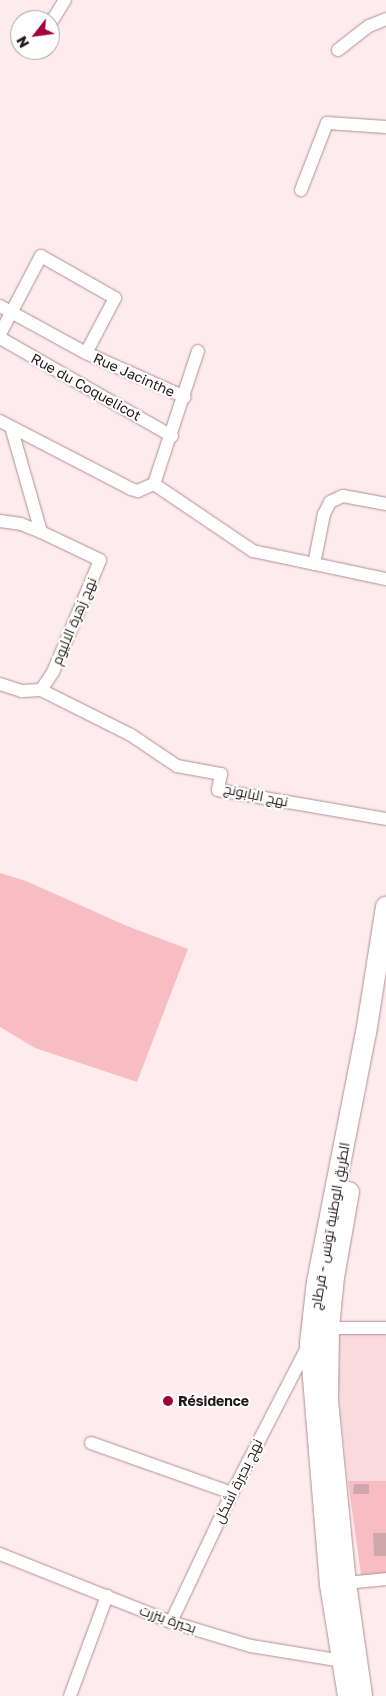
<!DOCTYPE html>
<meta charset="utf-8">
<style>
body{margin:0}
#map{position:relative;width:386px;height:1696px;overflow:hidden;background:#fdebed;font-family:"Golos Text",Cairo,sans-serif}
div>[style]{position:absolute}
.built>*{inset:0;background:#f9dbde}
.green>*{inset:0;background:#f8bdc3}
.building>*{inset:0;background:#cfa8ac}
.roads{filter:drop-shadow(0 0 1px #b48e92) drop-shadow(0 0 1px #b48e92)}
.minor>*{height:12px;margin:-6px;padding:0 6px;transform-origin:6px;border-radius:6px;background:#fff}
.primary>*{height:20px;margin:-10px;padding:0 10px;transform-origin:10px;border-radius:10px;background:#fff}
.dots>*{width:14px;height:14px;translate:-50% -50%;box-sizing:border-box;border:2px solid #fff;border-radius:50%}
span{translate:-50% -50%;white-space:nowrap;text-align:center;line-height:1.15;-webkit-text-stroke:4px #fff;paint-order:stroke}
.street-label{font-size:14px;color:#26181a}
.poi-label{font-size:14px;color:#26181a;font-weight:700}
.left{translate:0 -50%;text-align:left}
.north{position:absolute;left:10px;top:10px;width:50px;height:50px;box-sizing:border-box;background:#fff;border:1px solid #a8a3a3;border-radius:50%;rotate:240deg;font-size:14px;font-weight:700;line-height:20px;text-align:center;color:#26181a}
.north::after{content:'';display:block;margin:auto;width:18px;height:22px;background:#a1023c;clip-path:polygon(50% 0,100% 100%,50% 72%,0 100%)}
</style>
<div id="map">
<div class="built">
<div style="clip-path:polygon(339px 1332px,386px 1333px,386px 1481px,348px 1481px,336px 1374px)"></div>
</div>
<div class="green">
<div style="clip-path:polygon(0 873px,26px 881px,127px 926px,188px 949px,137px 1082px,35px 1048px,0 1027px)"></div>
<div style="clip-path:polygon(348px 1481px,386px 1481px,386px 1576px,361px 1575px)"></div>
</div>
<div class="building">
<div style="clip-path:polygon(354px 1484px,369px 1484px,369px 1494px,353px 1494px)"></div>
<div style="clip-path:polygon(373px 1533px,386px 1533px,386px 1556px,374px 1556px)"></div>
</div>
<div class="roads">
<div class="minor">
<div style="left:50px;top:24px;width:28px;rotate:-58deg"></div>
<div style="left:338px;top:50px;width:39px;rotate:-38deg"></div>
<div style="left:369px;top:26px;width:18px;rotate:-22deg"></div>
<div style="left:301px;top:190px;width:72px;rotate:-68.8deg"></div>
<div style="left:327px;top:123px;width:59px;rotate:3.9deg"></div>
<div style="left:0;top:306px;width:98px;rotate:28.7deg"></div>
<div style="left:0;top:334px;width:88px;rotate:-62.3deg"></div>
<div style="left:41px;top:256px;width:85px;rotate:29.6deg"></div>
<div style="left:115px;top:298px;width:62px;rotate:117.8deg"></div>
<div style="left:86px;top:353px;width:108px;rotate:24deg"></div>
<div style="left:0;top:338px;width:198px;rotate:29.7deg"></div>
<div style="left:0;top:421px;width:148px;rotate:27.4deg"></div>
<div style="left:131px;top:489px;width:7px;rotate:16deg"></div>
<div style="left:138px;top:491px;width:17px;rotate:-24deg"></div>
<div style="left:154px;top:484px;width:120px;rotate:34.1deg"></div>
<div style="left:253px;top:551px;width:136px;rotate:11.9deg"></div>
<div style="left:154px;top:484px;width:140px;rotate:-71.7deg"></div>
<div style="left:0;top:521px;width:21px;rotate:8deg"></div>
<div style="left:21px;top:524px;width:22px;rotate:22deg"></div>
<div style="left:314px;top:564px;width:51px;rotate:-78.7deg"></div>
<div style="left:324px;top:514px;width:13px;rotate:-63deg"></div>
<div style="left:330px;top:502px;width:14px;rotate:-25deg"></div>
<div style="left:343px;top:496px;width:44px;rotate:10.5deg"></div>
<div style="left:0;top:684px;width:23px;rotate:18deg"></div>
<div style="left:22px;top:691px;width:19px;rotate:-3deg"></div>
<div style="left:41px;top:690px;width:22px;rotate:-56deg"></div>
<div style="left:53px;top:672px;width:121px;rotate:-67.2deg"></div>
<div style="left:100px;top:560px;width:65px;rotate:-154.6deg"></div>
<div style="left:41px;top:532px;width:109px;rotate:-105.9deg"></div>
<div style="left:41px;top:690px;width:101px;rotate:26.6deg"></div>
<div style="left:131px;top:735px;width:55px;rotate:34deg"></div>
<div style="left:177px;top:766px;width:45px;rotate:10.3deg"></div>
<div style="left:221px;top:774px;width:16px;rotate:101deg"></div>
<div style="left:218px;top:790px;width:170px;rotate:9.8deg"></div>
<div style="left:324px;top:1331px;width:6px;rotate:-31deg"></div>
<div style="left:329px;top:1328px;width:57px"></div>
<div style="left:91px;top:1443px;width:150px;rotate:19.5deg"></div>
<div style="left:0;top:1554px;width:184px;rotate:21.7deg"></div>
<div style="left:171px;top:1622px;width:84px;rotate:16.7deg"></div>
<div style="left:251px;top:1646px;width:93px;rotate:9.3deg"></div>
<div style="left:346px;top:1583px;width:40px;rotate:-5.7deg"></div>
<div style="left:171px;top:1622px;width:143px;rotate:-64.7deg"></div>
<div style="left:232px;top:1493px;width:168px;rotate:-62.7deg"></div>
<div style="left:70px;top:1696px;width:107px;rotate:-69.7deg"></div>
</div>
<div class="primary">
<div style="left:349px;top:1192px;width:86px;rotate:100deg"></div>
<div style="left:334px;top:1277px;width:51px;rotate:95.6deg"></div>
<div style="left:329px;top:1328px;width:73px;rotate:90.8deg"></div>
<div style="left:328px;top:1401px;width:183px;rotate:84.4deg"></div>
<div style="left:346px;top:1583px;width:114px;rotate:81.9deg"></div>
<div style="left:348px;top:1696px;width:112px;rotate:-99.2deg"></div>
<div style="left:330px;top:1585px;width:243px;rotate:-94.7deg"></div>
<div style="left:310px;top:1343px;width:61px;rotate:-83.5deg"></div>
<div style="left:317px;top:1282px;width:254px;rotate:-78.9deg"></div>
<div style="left:366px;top:1033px;width:128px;rotate:-81deg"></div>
</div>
</div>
<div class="dots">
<div style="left:168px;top:1401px;background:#a1023c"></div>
</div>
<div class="street-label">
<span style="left:134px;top:375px;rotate:24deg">Rue Jacinthe</span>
<span style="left:86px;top:387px;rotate:29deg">Rue du Coquelicot</span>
<span style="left:74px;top:621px;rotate:-67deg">نهج زهرة الاليوم</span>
<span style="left:256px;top:795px;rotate:12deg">نهج البابونج</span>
<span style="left:330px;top:1226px;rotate:-80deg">الطريق الوطنية تونس - قرطاج</span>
<span style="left:238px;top:1481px;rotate:-64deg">نهج بحيرة اشكل</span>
<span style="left:168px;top:1619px;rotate:19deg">بحيرة بنزرت</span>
</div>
<div class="poi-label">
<span class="left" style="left:178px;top:1401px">Résidence</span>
</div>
<div class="north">N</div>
</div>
